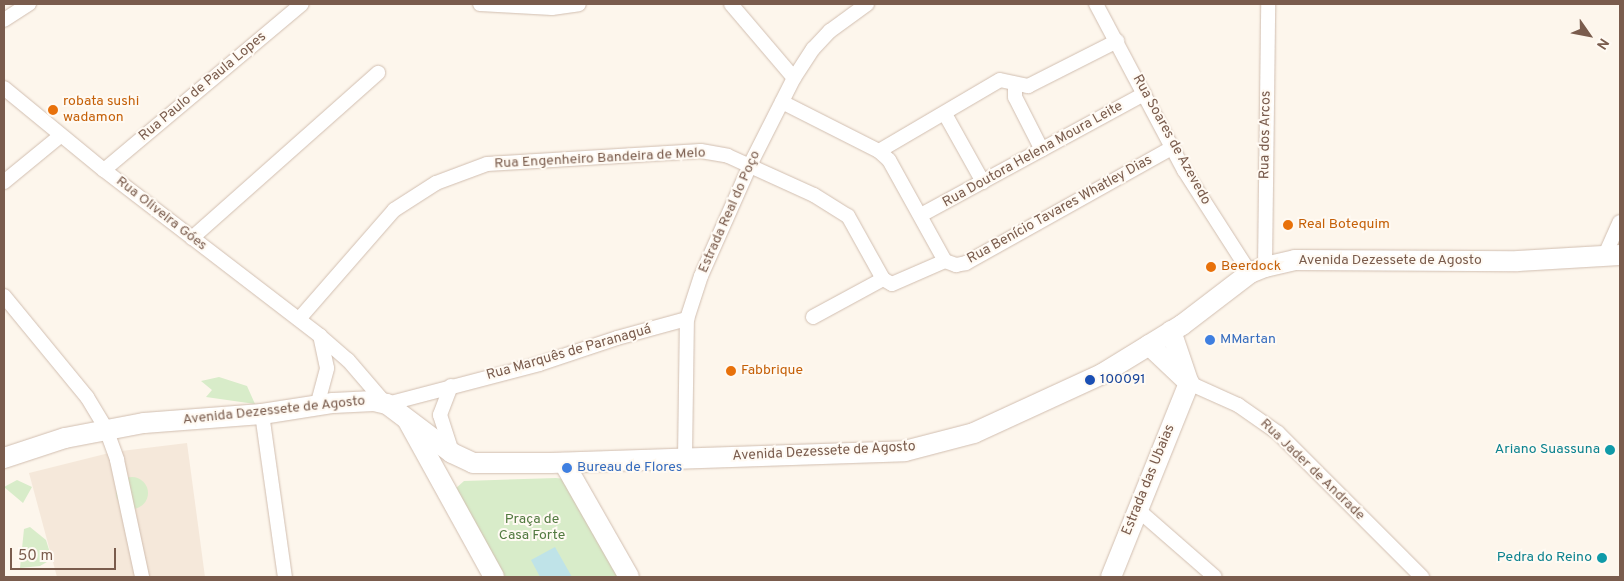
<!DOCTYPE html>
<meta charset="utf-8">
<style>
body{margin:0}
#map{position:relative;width:1624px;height:581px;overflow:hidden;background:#fdf6ec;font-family:Overpass,sans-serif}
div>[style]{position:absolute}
.residential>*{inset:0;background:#f5e8da}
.green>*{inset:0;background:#d8ecc9}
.round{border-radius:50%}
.water>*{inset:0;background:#bfe3e8}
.roads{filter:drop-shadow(0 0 1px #d1beb0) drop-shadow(0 0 1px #d1beb0)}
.street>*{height:14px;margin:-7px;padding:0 7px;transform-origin:7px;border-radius:7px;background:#fff}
.secondary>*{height:20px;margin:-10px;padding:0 10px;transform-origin:10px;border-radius:10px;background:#fff}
.dots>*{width:14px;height:14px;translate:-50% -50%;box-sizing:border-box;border:2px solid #fffaf3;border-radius:50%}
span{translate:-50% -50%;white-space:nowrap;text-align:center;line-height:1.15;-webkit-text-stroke:4px #fffaf3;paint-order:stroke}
.street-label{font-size:14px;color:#7a5c4d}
.food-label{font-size:14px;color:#c56008}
.left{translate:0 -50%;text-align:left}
.shop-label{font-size:14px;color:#366cbe}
.transit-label{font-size:14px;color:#164399}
.culture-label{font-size:14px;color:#0d838f}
.right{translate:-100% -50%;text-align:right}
.park-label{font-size:14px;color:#537a41}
.frame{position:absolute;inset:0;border:5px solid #7a5c4d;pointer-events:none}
.north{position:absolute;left:1564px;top:10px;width:50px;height:50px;-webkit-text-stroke:4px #fffaf3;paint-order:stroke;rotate:123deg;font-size:14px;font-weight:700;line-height:20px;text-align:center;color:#7a5c4d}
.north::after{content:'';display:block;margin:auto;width:18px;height:22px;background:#7a5c4d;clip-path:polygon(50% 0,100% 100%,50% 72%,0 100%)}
.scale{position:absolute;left:10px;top:548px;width:106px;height:22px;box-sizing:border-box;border:2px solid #7a5c4d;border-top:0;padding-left:6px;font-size:15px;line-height:18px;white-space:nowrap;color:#7a5c4d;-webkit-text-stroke:4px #fffaf3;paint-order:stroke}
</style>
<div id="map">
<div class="residential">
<div style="clip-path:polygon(187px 443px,205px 577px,57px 577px,29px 473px,113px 452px)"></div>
</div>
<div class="green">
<div style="clip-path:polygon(219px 377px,247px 386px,255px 404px,206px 397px,212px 390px,201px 381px)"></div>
<div class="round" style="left:116px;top:477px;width:32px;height:32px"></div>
<div style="clip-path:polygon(556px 478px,565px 479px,619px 577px,502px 577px,455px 489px,464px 481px)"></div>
<div style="clip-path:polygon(17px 480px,32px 487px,23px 503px,4px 487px)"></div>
<div style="clip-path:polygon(30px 527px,46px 540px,52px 559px,40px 566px,20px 568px,24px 529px)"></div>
</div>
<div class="water">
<div style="clip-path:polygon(555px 547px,572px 577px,540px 577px,531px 560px)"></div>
</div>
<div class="roads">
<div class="street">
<div style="left:480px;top:4px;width:72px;rotate:3.2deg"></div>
<div style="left:552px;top:8px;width:27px;rotate:-8deg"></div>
<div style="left:731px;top:4px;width:97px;rotate:49.6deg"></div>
<div style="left:1096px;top:4px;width:188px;rotate:62.1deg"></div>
<div style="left:1184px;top:170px;width:122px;rotate:57.3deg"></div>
<div style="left:4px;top:20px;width:30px;rotate:-33deg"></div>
<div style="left:1015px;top:84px;width:13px;rotate:90deg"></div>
<div style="left:1015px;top:97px;width:59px;rotate:63deg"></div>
<div style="left:4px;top:88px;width:129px;rotate:39.4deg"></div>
<div style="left:104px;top:170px;width:272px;rotate:37.5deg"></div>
<div style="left:320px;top:336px;width:37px;rotate:41deg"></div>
<div style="left:348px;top:360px;width:57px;rotate:49.3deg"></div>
<div style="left:782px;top:102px;width:109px;rotate:26.8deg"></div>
<div style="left:879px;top:151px;width:140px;rotate:-30.4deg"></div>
<div style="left:1000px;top:80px;width:29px;rotate:12deg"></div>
<div style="left:1028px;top:86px;width:100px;rotate:-26.8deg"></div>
<div style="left:945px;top:114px;width:78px;rotate:60.8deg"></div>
<div style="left:879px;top:151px;width:13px;rotate:42deg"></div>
<div style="left:889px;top:160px;width:115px;rotate:61deg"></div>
<div style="left:104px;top:170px;width:258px;rotate:-40deg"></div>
<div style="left:4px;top:182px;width:72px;rotate:-39.4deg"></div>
<div style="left:921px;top:215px;width:254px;rotate:-28.5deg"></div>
<div style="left:192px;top:238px;width:249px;rotate:-41.6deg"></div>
<div style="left:1605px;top:255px;width:36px;rotate:-66deg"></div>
<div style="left:1265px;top:267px;width:263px;rotate:-89.3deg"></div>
<div style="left:4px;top:296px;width:131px;rotate:50.6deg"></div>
<div style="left:87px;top:397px;width:37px;rotate:59deg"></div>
<div style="left:106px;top:429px;width:33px;rotate:70deg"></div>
<div style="left:117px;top:460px;width:120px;rotate:77.9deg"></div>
<div style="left:813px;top:317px;width:80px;rotate:-28.5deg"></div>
<div style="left:883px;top:279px;width:10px;rotate:29deg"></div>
<div style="left:892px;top:284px;width:58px;rotate:-23.5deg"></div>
<div style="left:945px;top:261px;width:12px;rotate:20deg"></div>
<div style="left:956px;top:265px;width:10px;rotate:-11deg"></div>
<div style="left:966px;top:263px;width:236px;rotate:-29.2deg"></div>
<div style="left:299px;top:319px;width:145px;rotate:-48.9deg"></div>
<div style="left:394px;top:210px;width:50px;rotate:-32.7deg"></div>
<div style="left:436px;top:183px;width:54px;rotate:-20.4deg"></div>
<div style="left:487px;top:164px;width:214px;rotate:-3.5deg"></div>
<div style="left:701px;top:151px;width:27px;rotate:10deg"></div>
<div style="left:728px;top:156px;width:94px;rotate:24.4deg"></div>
<div style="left:814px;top:195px;width:40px;rotate:32deg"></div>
<div style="left:848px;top:216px;width:72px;rotate:60.9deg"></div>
<div style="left:1189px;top:383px;width:54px;rotate:24.2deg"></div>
<div style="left:1238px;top:405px;width:49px;rotate:35deg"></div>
<div style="left:1278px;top:433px;width:204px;rotate:45deg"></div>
<div style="left:451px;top:386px;width:31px;rotate:111deg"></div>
<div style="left:440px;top:415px;width:39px;rotate:72deg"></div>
<div style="left:387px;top:404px;width:157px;rotate:-14.7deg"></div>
<div style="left:539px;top:364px;width:82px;rotate:-18.4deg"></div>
<div style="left:617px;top:338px;width:73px;rotate:-15.2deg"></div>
<div style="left:317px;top:406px;width:39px;rotate:-75deg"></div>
<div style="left:327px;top:368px;width:33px;rotate:-102deg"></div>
<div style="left:262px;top:414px;width:165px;rotate:82deg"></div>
<div style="left:685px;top:458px;width:139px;rotate:-89.2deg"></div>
<div style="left:687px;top:319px;width:45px;rotate:-72deg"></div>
<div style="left:701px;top:276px;width:124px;rotate:-66.1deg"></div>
<div style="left:751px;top:163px;width:95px;rotate:-63.2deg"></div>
<div style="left:794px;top:78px;width:35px;rotate:-57deg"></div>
<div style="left:813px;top:49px;width:25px;rotate:-47deg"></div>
<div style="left:830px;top:31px;width:46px;rotate:-36.1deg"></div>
<div style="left:1137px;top:509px;width:103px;rotate:41.1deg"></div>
</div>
<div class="secondary">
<div style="left:1171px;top:331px;width:53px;rotate:71.2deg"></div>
<div style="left:1149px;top:345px;width:55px;rotate:43.5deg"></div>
<div style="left:408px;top:421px;width:178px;rotate:61.1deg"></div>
<div style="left:4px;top:458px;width:64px;rotate:-18.2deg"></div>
<div style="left:65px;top:438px;width:80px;rotate:-10.8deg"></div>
<div style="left:144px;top:423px;width:118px;rotate:-4.4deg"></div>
<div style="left:262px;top:414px;width:72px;rotate:-8.8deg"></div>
<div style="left:333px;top:403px;width:41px;rotate:-2.8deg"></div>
<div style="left:374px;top:401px;width:13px;rotate:13deg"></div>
<div style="left:387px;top:404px;width:81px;rotate:37deg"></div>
<div style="left:452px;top:453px;width:23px;rotate:25deg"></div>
<div style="left:473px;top:463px;width:78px"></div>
<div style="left:551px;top:463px;width:354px;rotate:-1.9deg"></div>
<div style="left:905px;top:451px;width:71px;rotate:-14.6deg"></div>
<div style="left:974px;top:433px;width:141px;rotate:-24.7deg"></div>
<div style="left:1102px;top:374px;width:94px;rotate:-31.5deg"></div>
<div style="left:1182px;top:325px;width:86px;rotate:-37.4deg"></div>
<div style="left:1250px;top:273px;width:16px;rotate:-22deg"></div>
<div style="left:1265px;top:267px;width:31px;rotate:-13deg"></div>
<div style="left:1295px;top:260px;width:223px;rotate:0.3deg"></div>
<div style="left:1518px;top:261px;width:102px;rotate:-3.4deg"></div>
<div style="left:564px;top:463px;width:131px;rotate:60.3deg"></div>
<div style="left:1111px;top:577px;width:209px;rotate:-68.1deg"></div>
</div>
</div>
<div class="dots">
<div style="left:53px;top:110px;background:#e8710a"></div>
<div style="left:1288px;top:225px;background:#e8710a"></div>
<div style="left:1211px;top:267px;background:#e8710a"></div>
<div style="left:1210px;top:340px;background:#3f7fe0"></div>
<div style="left:731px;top:371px;background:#e8710a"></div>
<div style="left:1090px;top:380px;background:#1a4fb4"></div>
<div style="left:1610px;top:450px;background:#0f9aa8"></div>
<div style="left:567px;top:468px;background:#3f7fe0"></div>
<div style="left:1602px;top:558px;background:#0f9aa8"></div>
</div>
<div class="street-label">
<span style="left:203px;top:87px;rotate:-40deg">Rua Paulo de Paula Lopes</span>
<span style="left:1266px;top:135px;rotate:-89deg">Rua dos Arcos</span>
<span style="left:1171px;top:140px;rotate:61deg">Rua Soares de Azevedo</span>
<span style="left:1033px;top:155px;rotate:-29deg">Rua Doutora Helena Moura Leite</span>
<span style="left:600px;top:159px;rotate:-3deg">Rua Engenheiro Bandeira de Melo</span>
<span style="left:1060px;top:210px;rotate:-29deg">Rua Benício Tavares Whatley Dias</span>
<span style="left:730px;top:212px;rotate:-66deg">Estrada Real do Poço</span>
<span style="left:161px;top:214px;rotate:38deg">Rua Oliveira Góes</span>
<span style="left:1390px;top:261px">Avenida Dezessete de Agosto</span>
<span style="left:569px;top:353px;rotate:-16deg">Rua Marquês de Paranaguá</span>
<span style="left:274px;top:411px;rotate:-6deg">Avenida Dezessete de Agosto</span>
<span style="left:824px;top:452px;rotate:-3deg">Avenida Dezessete de Agosto</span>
<span style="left:1312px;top:470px;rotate:44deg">Rua Jader de Andrade</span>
<span style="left:1149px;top:480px;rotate:-68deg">Estrada das Ubaias</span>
</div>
<div class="food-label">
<span class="left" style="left:63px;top:110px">robata sushi<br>wadamon</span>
<span class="left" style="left:1298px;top:225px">Real Botequim</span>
<span class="left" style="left:1221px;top:267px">Beerdock</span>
<span class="left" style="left:741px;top:371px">Fabbrique</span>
</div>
<div class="shop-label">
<span class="left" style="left:1220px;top:340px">MMartan</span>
<span class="left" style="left:577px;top:468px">Bureau de Flores</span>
</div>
<div class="transit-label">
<span class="left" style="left:1100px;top:380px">100091</span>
</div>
<div class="culture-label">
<span class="right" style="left:1600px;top:450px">Ariano Suassuna</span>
<span class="right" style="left:1592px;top:558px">Pedra do Reino</span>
</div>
<div class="park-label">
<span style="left:532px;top:528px">Praça de<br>Casa Forte</span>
</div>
<div class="frame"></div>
<div class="north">N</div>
<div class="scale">50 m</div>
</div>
